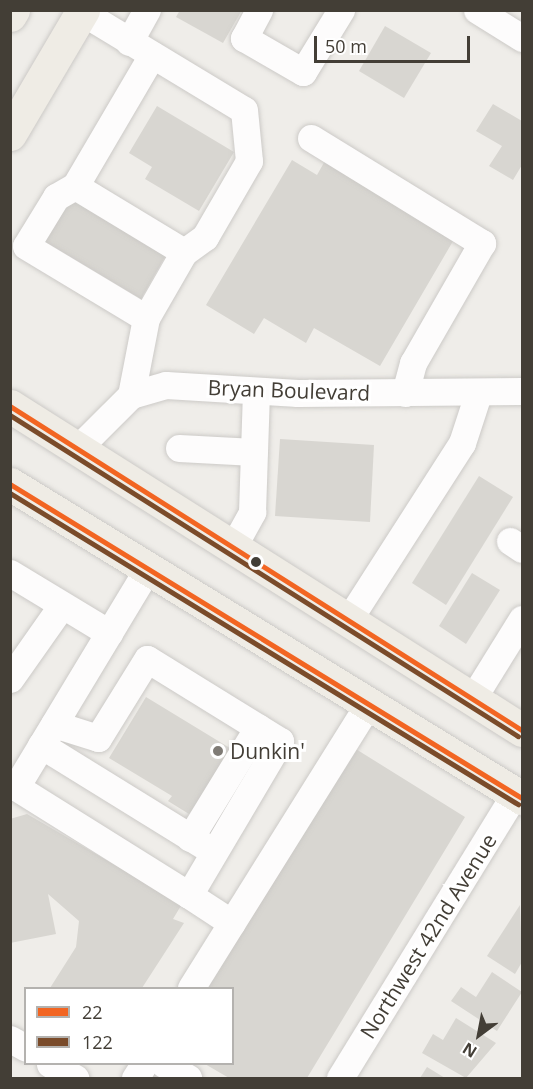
<!DOCTYPE html>
<style>
body{margin:0}
#map{position:relative;width:533px;height:1089px;overflow:hidden;background:#efede9;font-family:"Open Sans",sans-serif}
div>[style]{position:absolute}
.building>*{inset:0;background:#d8d6d1}
.roads{filter:drop-shadow(0 0 2px #cccac7) drop-shadow(0 0 2px #cccac7)}
.minor>*{height:27px;margin:-13.5px;padding:0 13.5px;transform-origin:13.5px;border-radius:13.5px;background:#fdfcfc}
.major>*{height:33px;margin:-16.5px;padding:0 16.5px;transform-origin:16.5px;border-radius:16.5px;background:#efece5}
.bus-1>*{height:4.5px;margin:-2.25px;padding:0 2.25px;transform-origin:2.25px;border-radius:2.25px;background:#f26522}
.bus-2>*{height:4.5px;margin:-2.25px;padding:0 2.25px;transform-origin:2.25px;border-radius:2.25px;background:#7a4b2a}
.dots>*{width:16px;height:16px;translate:-50% -50%;box-sizing:border-box;border:3px solid #fff;border-radius:50%}
span{translate:-50% -50%;white-space:nowrap;text-align:center;line-height:1.15;-webkit-text-stroke:6px #fff;paint-order:stroke}
.street-label{font-size:21px;color:#433e36}
.poi-label{font-size:21px;color:#433e36}
.left{translate:0 -50%;text-align:left}
.frame{position:absolute;inset:0;border:12px solid #433e36;pointer-events:none}
.legend{position:absolute;left:24px;top:987px;width:210px;height:78px;box-sizing:border-box;background:#fff;border:2px solid #b4b2af;margin:0;padding:8px 10px;list-style:none;font-size:18px;color:#433e36}
.legend li{display:flex;align-items:center;gap:12px;height:30px}
.legend b{width:30px;border:2px solid #b4b2af}
.north{position:absolute;left:449px;top:1005px;width:60px;height:60px;-webkit-text-stroke:4px #fff;paint-order:stroke;rotate:212deg;font-size:16px;font-weight:700;line-height:24px;text-align:center;color:#433e36}
.north::after{content:'';display:block;margin:auto;width:21px;height:27px;background:#433e36;clip-path:polygon(50% 0,100% 100%,50% 72%,0 100%)}
.scale{position:absolute;left:314px;top:36px;width:156px;height:27px;box-sizing:border-box;border:3px solid #433e36;border-top:0;padding-left:8px;font-size:18px;line-height:21px;white-space:nowrap;color:#433e36;-webkit-text-stroke:4px #fff;paint-order:stroke}
</style>
<div id="map">
<div class="building">
<div style="clip-path:polygon(180px 10px,242px 10px,223px 43px,176px 17px)"></div>
<div style="clip-path:polygon(385px 26px,431px 53px,404px 98px,359px 71px)"></div>
<div style="clip-path:polygon(493px 104px,522px 121px,522px 165px,513px 180px,489px 166px,502px 146px,476px 131px)"></div>
<div style="clip-path:polygon(157px 106px,234px 152px,199px 211px,145px 179px,152px 167px,129px 153px)"></div>
<div style="clip-path:polygon(326px 159px,456px 236px,380px 366px,314px 328px,306px 343px,264px 318px,254px 334px,206px 305px,292px 160px,317px 175px)"></div>
<div style="clip-path:polygon(70px 199px,166px 255px,141px 299px,44px 241px)"></div>
<div style="clip-path:polygon(280px 439px,374px 445px,370px 522px,275px 516px)"></div>
<div style="clip-path:polygon(479px 476px,513px 497px,446px 605px,412px 583px)"></div>
<div style="clip-path:polygon(472px 573px,500px 590px,466px 644px,439px 626px)"></div>
<div style="clip-path:polygon(146px 697px,238px 753px,189px 814px,168px 801px,172px 796px,109px 758px)"></div>
<div style="clip-path:polygon(351px 746px,465px 817px,307px 1078px,229px 1078px,205px 1064px,232px 1064px,232px 988px,204px 988px)"></div>
<div style="clip-path:polygon(27px 814px,182px 904px,173px 919px,184px 923px,142px 988px,50px 988px,76px 947px,79px 921px,48px 894px,56px 934px,10px 943px,10px 819px)"></div>
<div style="clip-path:polygon(520px 905px,522px 962px,515px 974px,487px 956px)"></div>
<div style="clip-path:polygon(492px 972px,522px 992px,497px 1031px,451px 1001px,461px 987px,476px 997px)"></div>
<div style="clip-path:polygon(456px 1018px,496px 1043px,466px 1078px,422px 1053px,433px 1034px,443px 1040px)"></div>
<div style="clip-path:polygon(427px 1067px,445px 1078px,420px 1078px)"></div>
</div>
<div class="roads">
<div class="minor">
<div style="left:259px;top:10px;width:32px;rotate:118deg"></div>
<div style="left:244px;top:38px;width:68px;rotate:30deg"></div>
<div style="left:303px;top:72px;width:73px;rotate:-58.5deg"></div>
<div style="left:477px;top:10px;width:53px;rotate:31.9deg"></div>
<div style="left:82px;top:12px;width:189px;rotate:31.2deg"></div>
<div style="left:244px;top:110px;width:51px;rotate:84.4deg"></div>
<div style="left:249px;top:161px;width:88px;rotate:120.1deg"></div>
<div style="left:205px;top:237px;width:26px;rotate:144deg"></div>
<div style="left:184px;top:252px;width:76px;rotate:119.9deg"></div>
<div style="left:129px;top:42px;width:37px;rotate:-61deg"></div>
<div style="left:152px;top:55px;width:152px;rotate:120.4deg"></div>
<div style="left:75px;top:186px;width:127px;rotate:31.2deg"></div>
<div style="left:311px;top:138px;width:201px;rotate:31.6deg"></div>
<div style="left:482px;top:243px;width:138px;rotate:119.9deg"></div>
<div style="left:413px;top:363px;width:31px;rotate:105deg"></div>
<div style="left:75px;top:186px;width:22px;rotate:150deg"></div>
<div style="left:56px;top:197px;width:57px;rotate:121.5deg"></div>
<div style="left:26px;top:246px;width:140px;rotate:31deg"></div>
<div style="left:146px;top:318px;width:78px;rotate:101deg"></div>
<div style="left:79px;top:447px;width:74px;rotate:-45deg"></div>
<div style="left:131px;top:395px;width:36px;rotate:-16deg"></div>
<div style="left:166px;top:385px;width:132px;rotate:3.5deg"></div>
<div style="left:298px;top:393px;width:224px;rotate:-0.5deg"></div>
<div style="left:179px;top:448px;width:75px;rotate:3.1deg"></div>
<div style="left:510px;top:541px;width:14px;rotate:34deg"></div>
<div style="left:234px;top:545px;width:38px;rotate:-61deg"></div>
<div style="left:252px;top:512px;width:121px;rotate:-88.1deg"></div>
<div style="left:10px;top:573px;width:116px;rotate:31.2deg"></div>
<div style="left:349px;top:619px;width:209px;rotate:-57.3deg"></div>
<div style="left:462px;top:443px;width:52px;rotate:-71.9deg"></div>
<div style="left:10px;top:679px;width:90px;rotate:-54.9deg"></div>
<div style="left:473px;top:698px;width:93px;rotate:-58.2deg"></div>
<div style="left:41px;top:745px;width:203px;rotate:31.7deg"></div>
<div style="left:10px;top:784px;width:7px;rotate:27deg"></div>
<div style="left:16px;top:787px;width:253px;rotate:-58.9deg"></div>
<div style="left:16px;top:787px;width:204px;rotate:32deg"></div>
<div style="left:189px;top:895px;width:179px;rotate:-59.4deg"></div>
<div style="left:280px;top:741px;width:156px;rotate:-148.3deg"></div>
<div style="left:147px;top:659px;width:93px;rotate:121.8deg"></div>
<div style="left:98px;top:738px;width:46px;rotate:-162.3deg"></div>
<div style="left:190px;top:838px;width:130px;rotate:-58.5deg"></div>
<div style="left:189px;top:895px;width:51px;rotate:33.1deg"></div>
<div style="left:191px;top:988px;width:332px;rotate:-58deg"></div>
<div style="left:10px;top:1039px;width:18px;rotate:29deg"></div>
<div style="left:50px;top:1064px;width:29px;rotate:29deg"></div>
<div style="left:164px;top:1064px;width:28px;rotate:30deg"></div>
<div style="left:135px;top:1078px;width:17px;rotate:-57deg"></div>
<div style="left:340px;top:1078px;width:334px;rotate:-58.4deg"></div>
</div>
<div class="major">
<div style="left:10px;top:15px;width:6px;rotate:-59deg"></div>
<div style="left:10px;top:134px;width:144px;rotate:-59.5deg"></div>
<div style="left:10px;top:406px;width:606px;rotate:32.33deg"></div>
<div style="left:10px;top:484px;width:601px;rotate:31.52deg"></div>
</div>
</div>
<div class="bus-1">
<div style="left:10px;top:406px;width:606px;rotate:32.33deg"></div>
<div style="left:10px;top:484px;width:601px;rotate:31.52deg"></div>
</div>
<div class="bus-2">
<div style="left:10px;top:415px;width:601px;rotate:32.29deg"></div>
<div style="left:10px;top:493px;width:596px;rotate:31.48deg"></div>
</div>
<div class="dots">
<div style="left:256px;top:562px;background:#433e36"></div>
<div style="left:218px;top:751px;background:#7f7b75"></div>
</div>
<div class="street-label">
<span style="left:289px;top:390px;rotate:2deg">Bryan Boulevard</span>
<span style="left:428px;top:936px;rotate:-58deg">Northwest 42nd Avenue</span>
</div>
<div class="poi-label">
<span class="left" style="left:230px;top:751px">Dunkin'</span>
</div>
<div class="frame"></div>
<ul class="legend">
<li><b style="height:8px;background:#f26522"></b>22</li>
<li><b style="height:8px;background:#7a4b2a"></b>122</li>
</ul>
<div class="north">N</div>
<div class="scale">50 m</div>
</div>
